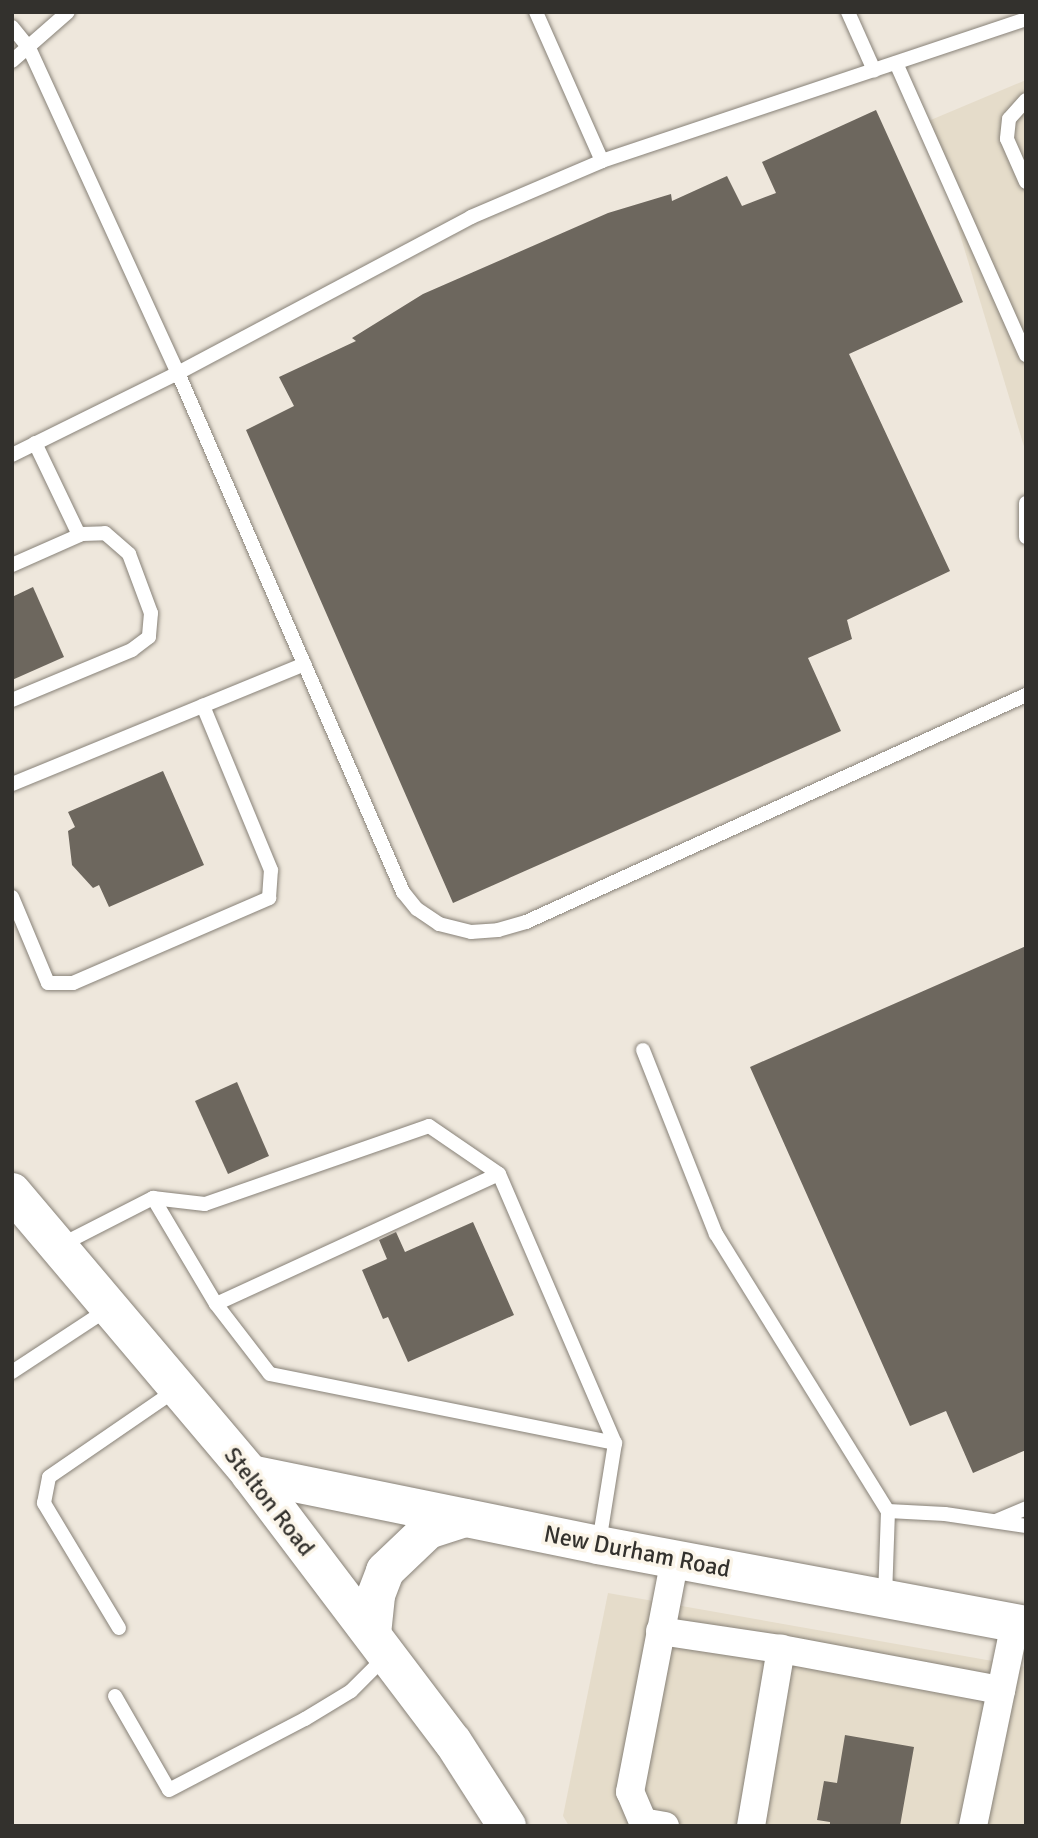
<!DOCTYPE html>
<style>
body{margin:0}
#map{position:relative;width:1038px;height:1838px;overflow:hidden;background:#eee7dc;font-family:Signika,sans-serif}
div>[style]{position:absolute}
.built>*{inset:0;background:#e5dcca}
.building>*{inset:0;background:#6d675e}
.roads{filter:drop-shadow(0 0 2px #888278) drop-shadow(0 0 2px #888278)}
.service>*{height:14px;margin:-7px;padding:0 7px;transform-origin:7px;border-radius:7px;background:#fff}
.minor>*{height:28px;margin:-14px;padding:0 14px;transform-origin:14px;border-radius:14px;background:#fff}
.secondary>*{height:38px;margin:-19px;padding:0 19px;transform-origin:19px;border-radius:19px;background:#fff}
span{translate:-50% -50%;white-space:nowrap;text-align:center;line-height:1.15;-webkit-text-stroke:7px #fbf5e9;paint-order:stroke}
.street-label{font-size:24px;color:#33312d}
.frame{position:absolute;inset:0;border:14px solid #33312d;pointer-events:none}
</style>
<div id="map">
<div class="built">
<div style="clip-path:polygon(1026px 80px,1026px 453px,926px 122px)"></div>
<div style="clip-path:polygon(608px 1593px,1026px 1667px,1024px 1826px,569px 1826px,563px 1816px)"></div>
</div>
<div class="building">
<div style="clip-path:polygon(876px 110px,963px 302px,849px 354px,950px 571px,847px 620px,852px 639px,808px 658px,841px 731px,453px 903px,246px 430px,294px 406px,279px 377px,356px 341px,352px 338px,423px 294px,608px 213px,671px 194px,672px 201px,727px 176px,742px 206px,776px 193px,762px 162px)"></div>
<div style="clip-path:polygon(33px 587px,64px 657px,12px 680px,12px 597px)"></div>
<div style="clip-path:polygon(163px 771px,204px 865px,109px 907px,99px 885px,93px 888px,72px 865px,68px 831px,75px 827px,68px 812px)"></div>
<div style="clip-path:polygon(1026px 946px,1026px 1450px,973px 1473px,946px 1411px,910px 1426px,750px 1067px)"></div>
<div style="clip-path:polygon(237px 1082px,269px 1156px,228px 1174px,195px 1101px)"></div>
<div style="clip-path:polygon(473px 1222px,514px 1315px,408px 1362px,388px 1317px,383px 1319px,362px 1270px,387px 1259px,379px 1240px,396px 1232px,405px 1252px)"></div>
<div style="clip-path:polygon(845px 1735px,914px 1747px,900px 1826px,830px 1826px,830px 1822px,817px 1820px,824px 1781px,837px 1783px)"></div>
</div>
<div class="roads">
<div class="service">
<div style="left:848px;top:12px;width:64px;rotate:65.9deg"></div>
<div style="left:12px;top:27px;width:27px;rotate:51deg"></div>
<div style="left:29px;top:48px;width:358px;rotate:65.4deg"></div>
<div style="left:178px;top:373px;width:332px;rotate:-28deg"></div>
<div style="left:471px;top:217px;width:142px;rotate:-23.1deg"></div>
<div style="left:602px;top:161px;width:163px;rotate:-113.9deg"></div>
<div style="left:12px;top:61px;width:74px;rotate:-41.2deg"></div>
<div style="left:896px;top:63px;width:320px;rotate:66deg"></div>
<div style="left:1026px;top:100px;width:25px;rotate:132deg"></div>
<div style="left:1009px;top:119px;width:20px;rotate:96deg"></div>
<div style="left:1007px;top:139px;width:47px;rotate:66.2deg"></div>
<div style="left:602px;top:161px;width:447px;rotate:-18.5deg"></div>
<div style="left:35px;top:443px;width:102px;rotate:64.4deg"></div>
<div style="left:12px;top:455px;width:185px;rotate:-26.3deg"></div>
<div style="left:178px;top:373px;width:566px;rotate:66.56deg"></div>
<div style="left:403px;top:892px;width:22px;rotate:51deg"></div>
<div style="left:417px;top:909px;width:27px;rotate:34deg"></div>
<div style="left:439px;top:924px;width:33px;rotate:14deg"></div>
<div style="left:471px;top:932px;width:27px;rotate:-4deg"></div>
<div style="left:498px;top:930px;width:29px;rotate:-16deg"></div>
<div style="left:526px;top:922px;width:549px;rotate:-24.42deg"></div>
<div style="left:1026px;top:503px;width:34px;rotate:90deg"></div>
<div style="left:12px;top:565px;width:77px;rotate:-23.9deg"></div>
<div style="left:82px;top:534px;width:23px;rotate:-2deg"></div>
<div style="left:105px;top:533px;width:32px;rotate:41deg"></div>
<div style="left:129px;top:554px;width:63px;rotate:69.6deg"></div>
<div style="left:151px;top:613px;width:24px;rotate:95deg"></div>
<div style="left:149px;top:637px;width:21px;rotate:143deg"></div>
<div style="left:132px;top:650px;width:130px;rotate:157.4deg"></div>
<div style="left:12px;top:784px;width:316px;rotate:-22.3deg"></div>
<div style="left:12px;top:897px;width:93px;rotate:67.3deg"></div>
<div style="left:48px;top:983px;width:25px"></div>
<div style="left:73px;top:983px;width:214px;rotate:-23.4deg"></div>
<div style="left:269px;top:898px;width:28px;rotate:-86deg"></div>
<div style="left:271px;top:870px;width:178px;rotate:-112.5deg"></div>
<div style="left:643px;top:1050px;width:198px;rotate:68.4deg"></div>
<div style="left:716px;top:1234px;width:326px;rotate:58.2deg"></div>
<div style="left:153px;top:1198px;width:123px;rotate:59.3deg"></div>
<div style="left:216px;top:1304px;width:88px;rotate:52.4deg"></div>
<div style="left:270px;top:1374px;width:352px;rotate:11.3deg"></div>
<div style="left:59px;top:1246px;width:106px;rotate:-27.1deg"></div>
<div style="left:153px;top:1198px;width:52px;rotate:6.6deg"></div>
<div style="left:205px;top:1204px;width:237px;rotate:-19.2deg"></div>
<div style="left:429px;top:1126px;width:85px;rotate:34.4deg"></div>
<div style="left:216px;top:1304px;width:311px;rotate:-24.7deg"></div>
<div style="left:499px;top:1174px;width:293px;rotate:66.7deg"></div>
<div style="left:615px;top:1443px;width:101px;rotate:99.1deg"></div>
<div style="left:12px;top:1372px;width:115px;rotate:-33.3deg"></div>
<div style="left:996px;top:1521px;width:33px;rotate:-23deg"></div>
<div style="left:885px;top:1597px;width:86px;rotate:-88deg"></div>
<div style="left:888px;top:1511px;width:57px;rotate:3deg"></div>
<div style="left:945px;top:1514px;width:82px;rotate:8.4deg"></div>
<div style="left:119px;top:1628px;width:146px;rotate:-121deg"></div>
<div style="left:44px;top:1503px;width:26px;rotate:-79deg"></div>
<div style="left:49px;top:1477px;width:155px;rotate:-34.5deg"></div>
<div style="left:115px;top:1696px;width:108px;rotate:60.1deg"></div>
<div style="left:169px;top:1790px;width:153px;rotate:-27.6deg"></div>
<div style="left:305px;top:1719px;width:54px;rotate:-31.3deg"></div>
<div style="left:351px;top:1691px;width:49px;rotate:-45deg"></div>
</div>
<div class="minor">
<div style="left:660px;top:1631px;width:122px;rotate:8.5deg"></div>
<div style="left:781px;top:1649px;width:224px;rotate:10.6deg"></div>
<div style="left:665px;top:1826px;width:22px;rotate:-170deg"></div>
<div style="left:643px;top:1822px;width:33px;rotate:-113deg"></div>
<div style="left:630px;top:1792px;width:237px;rotate:-79.1deg"></div>
<div style="left:751px;top:1826px;width:180px;rotate:-80.4deg"></div>
<div style="left:973px;top:1826px;width:207px;rotate:-78.3deg"></div>
</div>
<div class="secondary">
<div style="left:12px;top:1192px;width:369px;rotate:49.8deg"></div>
<div style="left:250px;top:1474px;width:336px;rotate:52.9deg"></div>
<div style="left:453px;top:1742px;width:100px;rotate:57.3deg"></div>
<div style="left:250px;top:1474px;width:355px;rotate:11.5deg"></div>
<div style="left:598px;top:1545px;width:435px;rotate:10.6deg"></div>
<div style="left:372px;top:1634px;width:39px;rotate:-84deg"></div>
<div style="left:376px;top:1595px;width:26px;rotate:-69deg"></div>
<div style="left:385px;top:1571px;width:59px;rotate:-43.6deg"></div>
<div style="left:428px;top:1530px;width:39px;rotate:-18deg"></div>
</div>
</div>
<div class="street-label">
<span style="left:269px;top:1502px;rotate:52deg">Stelton Road</span>
<span style="left:637px;top:1552px;rotate:11deg">New Durham Road</span>
</div>
<div class="frame"></div>
</div>
